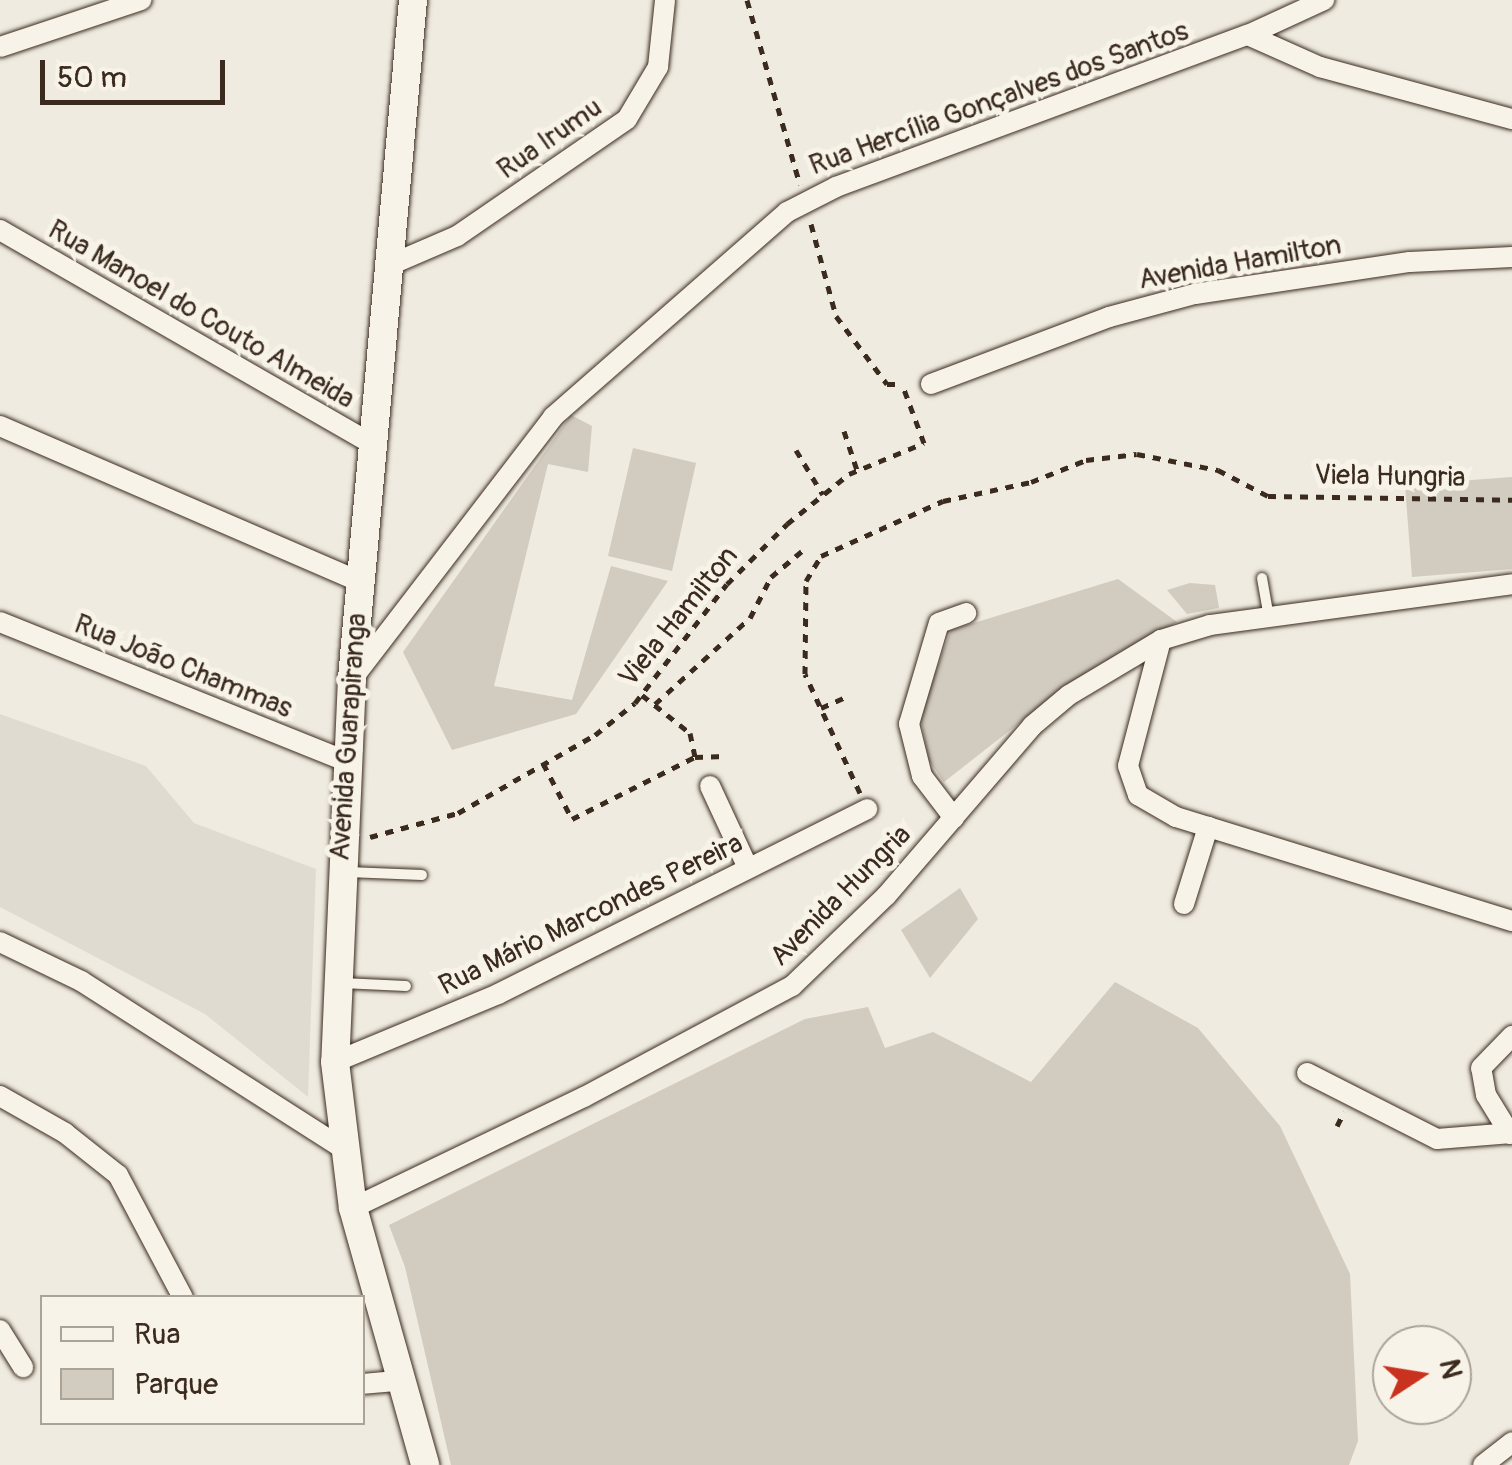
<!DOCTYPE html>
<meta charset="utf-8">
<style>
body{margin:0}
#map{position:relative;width:1512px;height:1465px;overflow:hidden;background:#efebe0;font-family:Pangolin,sans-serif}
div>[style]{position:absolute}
.built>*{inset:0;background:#e0dbd0}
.green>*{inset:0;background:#d1cbc0}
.path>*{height:5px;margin-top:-2.5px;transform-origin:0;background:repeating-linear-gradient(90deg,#3b2a1e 0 8px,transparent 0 16px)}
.roads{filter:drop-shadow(0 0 2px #3b2a1e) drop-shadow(0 0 2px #3b2a1e)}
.service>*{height:10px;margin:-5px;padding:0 5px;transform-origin:5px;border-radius:5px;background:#f7f3e8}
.minor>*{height:20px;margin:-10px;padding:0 10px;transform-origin:10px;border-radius:10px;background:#f7f3e8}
.secondary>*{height:28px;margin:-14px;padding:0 14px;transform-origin:14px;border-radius:14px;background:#f7f3e8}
span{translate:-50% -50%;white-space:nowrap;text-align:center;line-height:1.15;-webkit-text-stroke:10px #f7f3e8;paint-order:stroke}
.street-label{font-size:28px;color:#3b2a1e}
.legend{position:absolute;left:40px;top:1295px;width:325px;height:130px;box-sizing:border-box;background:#f7f3e8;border:2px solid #aca397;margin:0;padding:12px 18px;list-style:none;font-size:30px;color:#3b2a1e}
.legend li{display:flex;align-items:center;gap:20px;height:50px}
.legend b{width:50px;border:2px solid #aca397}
.north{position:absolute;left:1372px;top:1325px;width:100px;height:100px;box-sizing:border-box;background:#f7f3e8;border:2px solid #aca397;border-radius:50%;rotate:78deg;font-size:28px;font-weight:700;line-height:40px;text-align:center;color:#3b2a1e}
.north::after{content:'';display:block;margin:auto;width:35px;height:45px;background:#c8321e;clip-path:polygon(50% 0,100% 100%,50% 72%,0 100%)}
.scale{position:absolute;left:40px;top:60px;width:185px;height:45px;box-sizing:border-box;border:5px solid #3b2a1e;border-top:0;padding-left:12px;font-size:30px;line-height:35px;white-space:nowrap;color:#3b2a1e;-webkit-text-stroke:8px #f7f3e8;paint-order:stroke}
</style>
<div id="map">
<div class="built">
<div style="clip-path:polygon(0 714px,146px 766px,194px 823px,316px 869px,308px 1097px,205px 1014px,0 907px)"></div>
</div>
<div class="green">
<div style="clip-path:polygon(571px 415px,592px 426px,588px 472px,548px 464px,494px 686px,572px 700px,611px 566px,668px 581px,576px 714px,452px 750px,403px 652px)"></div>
<div style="clip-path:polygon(633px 448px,696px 463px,672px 571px,608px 556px)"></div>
<div style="clip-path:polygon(1512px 477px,1512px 569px,1412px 577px,1405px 485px)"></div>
<div style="clip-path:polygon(1118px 579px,1177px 622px,1064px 688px,944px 782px,929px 761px,920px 714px,951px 630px)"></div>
<div style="clip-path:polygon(1190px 583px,1215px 585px,1219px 608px,1187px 614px,1167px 590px)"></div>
<div style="clip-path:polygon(960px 888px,978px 919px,930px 978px,901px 930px)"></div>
<div style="clip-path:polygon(1115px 982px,1198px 1028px,1280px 1126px,1350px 1274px,1358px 1441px,1349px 1465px,451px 1465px,405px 1267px,389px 1225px,805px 1019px,868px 1007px,885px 1048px,933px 1032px,1031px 1082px)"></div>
</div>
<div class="path">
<div style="left:747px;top:0;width:192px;rotate:74deg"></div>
<div style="left:811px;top:224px;width:95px;rotate:74.8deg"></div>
<div style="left:836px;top:316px;width:85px;rotate:53.1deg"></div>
<div style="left:887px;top:384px;width:14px"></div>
<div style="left:844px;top:431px;width:41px;rotate:71.6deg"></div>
<div style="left:796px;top:450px;width:52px;rotate:59deg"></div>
<div style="left:642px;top:695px;width:61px;rotate:38.4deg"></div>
<div style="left:690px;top:733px;width:25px;rotate:78deg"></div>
<div style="left:655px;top:704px;width:128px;rotate:-42.2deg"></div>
<div style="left:750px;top:618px;width:46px;rotate:-62.9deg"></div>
<div style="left:771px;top:577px;width:40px;rotate:-40deg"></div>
<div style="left:821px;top:708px;width:27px;rotate:-24deg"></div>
<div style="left:543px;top:763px;width:63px;rotate:62.6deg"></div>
<div style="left:572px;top:819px;width:138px;rotate:-26.8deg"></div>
<div style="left:695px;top:757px;width:30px;rotate:-2deg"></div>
<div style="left:860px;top:793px;width:131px;rotate:-114.8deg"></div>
<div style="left:805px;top:674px;width:93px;rotate:-89.4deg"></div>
<div style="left:806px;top:581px;width:29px;rotate:-59deg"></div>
<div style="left:821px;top:556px;width:134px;rotate:-24.3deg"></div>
<div style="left:943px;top:501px;width:90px;rotate:-12.2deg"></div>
<div style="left:1031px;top:482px;width:59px;rotate:-21.8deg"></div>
<div style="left:1086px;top:460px;width:51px;rotate:-6.7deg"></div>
<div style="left:1137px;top:454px;width:83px;rotate:11.2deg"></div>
<div style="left:1218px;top:470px;width:56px;rotate:27.5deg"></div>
<div style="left:1268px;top:496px;width:244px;rotate:0.9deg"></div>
<div style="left:370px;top:837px;width:91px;rotate:-15.3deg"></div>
<div style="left:458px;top:813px;width:158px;rotate:-29.7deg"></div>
<div style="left:595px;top:735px;width:51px;rotate:-38.7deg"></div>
<div style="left:635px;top:703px;width:150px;rotate:-52.3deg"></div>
<div style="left:727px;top:584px;width:85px;rotate:-45deg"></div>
<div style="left:787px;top:524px;width:80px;rotate:-38.9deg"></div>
<div style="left:849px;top:474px;width:81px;rotate:-22.5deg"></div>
<div style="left:924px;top:443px;width:63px;rotate:-110.4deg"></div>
<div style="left:1337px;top:1126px;width:16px;rotate:-63deg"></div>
</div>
<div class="roads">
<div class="service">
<div style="left:1262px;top:578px;width:39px;rotate:80deg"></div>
<div style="left:348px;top:872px;width:74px;rotate:2.3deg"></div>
<div style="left:342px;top:983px;width:64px;rotate:2.7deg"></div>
</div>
<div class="minor">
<div style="left:1248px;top:35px;width:79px;rotate:24deg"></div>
<div style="left:1320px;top:67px;width:199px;rotate:15.2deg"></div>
<div style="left:0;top:47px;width:149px;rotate:-18.4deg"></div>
<div style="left:0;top:230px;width:433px;rotate:29.9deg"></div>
<div style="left:392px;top:264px;width:71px;rotate:-23.3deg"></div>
<div style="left:457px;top:236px;width:206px;rotate:-34.5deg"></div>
<div style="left:627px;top:119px;width:61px;rotate:-59.2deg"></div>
<div style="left:658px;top:67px;width:67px;rotate:-84deg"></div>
<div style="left:931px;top:384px;width:190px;rotate:-20.6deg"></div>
<div style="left:1109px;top:317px;width:89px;rotate:-15deg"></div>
<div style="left:1195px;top:294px;width:217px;rotate:-8.5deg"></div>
<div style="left:1410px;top:262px;width:102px;rotate:-2.8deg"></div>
<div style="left:0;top:426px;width:391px;rotate:23.4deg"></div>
<div style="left:0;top:622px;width:373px;rotate:21.9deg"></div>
<div style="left:1161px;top:640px;width:130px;rotate:104.7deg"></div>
<div style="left:1128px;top:766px;width:31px;rotate:71deg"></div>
<div style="left:1138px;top:795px;width:44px;rotate:30.1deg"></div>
<div style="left:1176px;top:817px;width:352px;rotate:17.2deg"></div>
<div style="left:353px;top:678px;width:329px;rotate:-52.5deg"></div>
<div style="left:553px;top:417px;width:311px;rotate:-41.2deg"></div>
<div style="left:787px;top:212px;width:55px;rotate:-27deg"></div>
<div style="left:836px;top:187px;width:439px;rotate:-20.3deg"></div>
<div style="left:1248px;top:35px;width:84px;rotate:-24.7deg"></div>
<div style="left:710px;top:786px;width:90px;rotate:65.1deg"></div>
<div style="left:954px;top:818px;width:53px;rotate:-127.3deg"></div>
<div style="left:922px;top:776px;width:54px;rotate:-104deg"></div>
<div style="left:909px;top:724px;width:105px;rotate:-73.5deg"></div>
<div style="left:939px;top:623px;width:29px;rotate:-20deg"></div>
<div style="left:1184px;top:904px;width:81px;rotate:-72.7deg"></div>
<div style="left:0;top:942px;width:90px;rotate:25.7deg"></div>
<div style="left:81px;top:981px;width:313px;rotate:32.6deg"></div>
<div style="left:335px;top:1062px;width:177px;rotate:-22.6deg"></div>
<div style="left:498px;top:994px;width:413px;rotate:-26.6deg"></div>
<div style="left:1307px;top:1073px;width:146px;rotate:26.9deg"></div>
<div style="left:1437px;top:1139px;width:75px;rotate:-4.6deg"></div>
<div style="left:0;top:1096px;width:75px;rotate:29.6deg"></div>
<div style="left:65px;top:1133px;width:68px;rotate:38.4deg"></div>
<div style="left:118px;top:1175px;width:139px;rotate:62.1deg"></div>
<div style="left:1510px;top:1134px;width:46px;rotate:-121.6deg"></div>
<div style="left:1486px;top:1095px;width:27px;rotate:-100deg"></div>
<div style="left:1481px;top:1068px;width:45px;rotate:-45.9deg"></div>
<div style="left:353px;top:1208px;width:256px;rotate:-25.7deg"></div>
<div style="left:584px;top:1097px;width:236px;rotate:-28.1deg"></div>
<div style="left:792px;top:986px;width:130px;rotate:-43.8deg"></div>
<div style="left:886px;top:896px;width:224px;rotate:-49.3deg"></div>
<div style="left:1032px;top:726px;width:48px;rotate:-40deg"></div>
<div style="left:1069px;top:695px;width:107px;rotate:-30.9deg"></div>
<div style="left:1161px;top:640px;width:51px;rotate:-17deg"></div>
<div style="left:1210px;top:625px;width:305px;rotate:-7.7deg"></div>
<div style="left:0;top:1330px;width:44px;rotate:58.1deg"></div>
<div style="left:362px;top:1384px;width:35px;rotate:-5deg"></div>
<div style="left:1483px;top:1465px;width:37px;rotate:-38deg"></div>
</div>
<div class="secondary">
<div style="left:413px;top:0;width:681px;rotate:95.14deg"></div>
<div style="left:352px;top:678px;width:384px;rotate:92.5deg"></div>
<div style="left:335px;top:1062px;width:147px;rotate:83deg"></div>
<div style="left:353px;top:1208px;width:267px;rotate:74.3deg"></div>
</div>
</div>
<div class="street-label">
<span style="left:999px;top:99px;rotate:-20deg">Rua Hercília Gonçalves dos Santos</span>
<span style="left:550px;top:139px;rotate:-35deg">Rua Irumu</span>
<span style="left:1240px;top:263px;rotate:-10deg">Avenida Hamilton</span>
<span style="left:201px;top:315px;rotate:30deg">Rua Manoel do Couto Almeida</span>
<span style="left:1390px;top:477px;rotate:1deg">Viela Hungria</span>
<span style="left:679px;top:617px;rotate:-51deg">Viela Hamilton</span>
<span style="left:183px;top:667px;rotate:22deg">Rua João Chammas</span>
<span style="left:349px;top:737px;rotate:-86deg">Avenida Guarapiranga</span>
<span style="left:841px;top:896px;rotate:-45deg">Avenida Hungria</span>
<span style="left:591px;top:915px;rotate:-26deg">Rua Mário Marcondes Pereira</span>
</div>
<ul class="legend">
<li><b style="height:12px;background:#f7f3e8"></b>Rua</li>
<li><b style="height:28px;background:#d1cbc0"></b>Parque</li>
</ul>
<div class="north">N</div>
<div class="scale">50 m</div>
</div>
